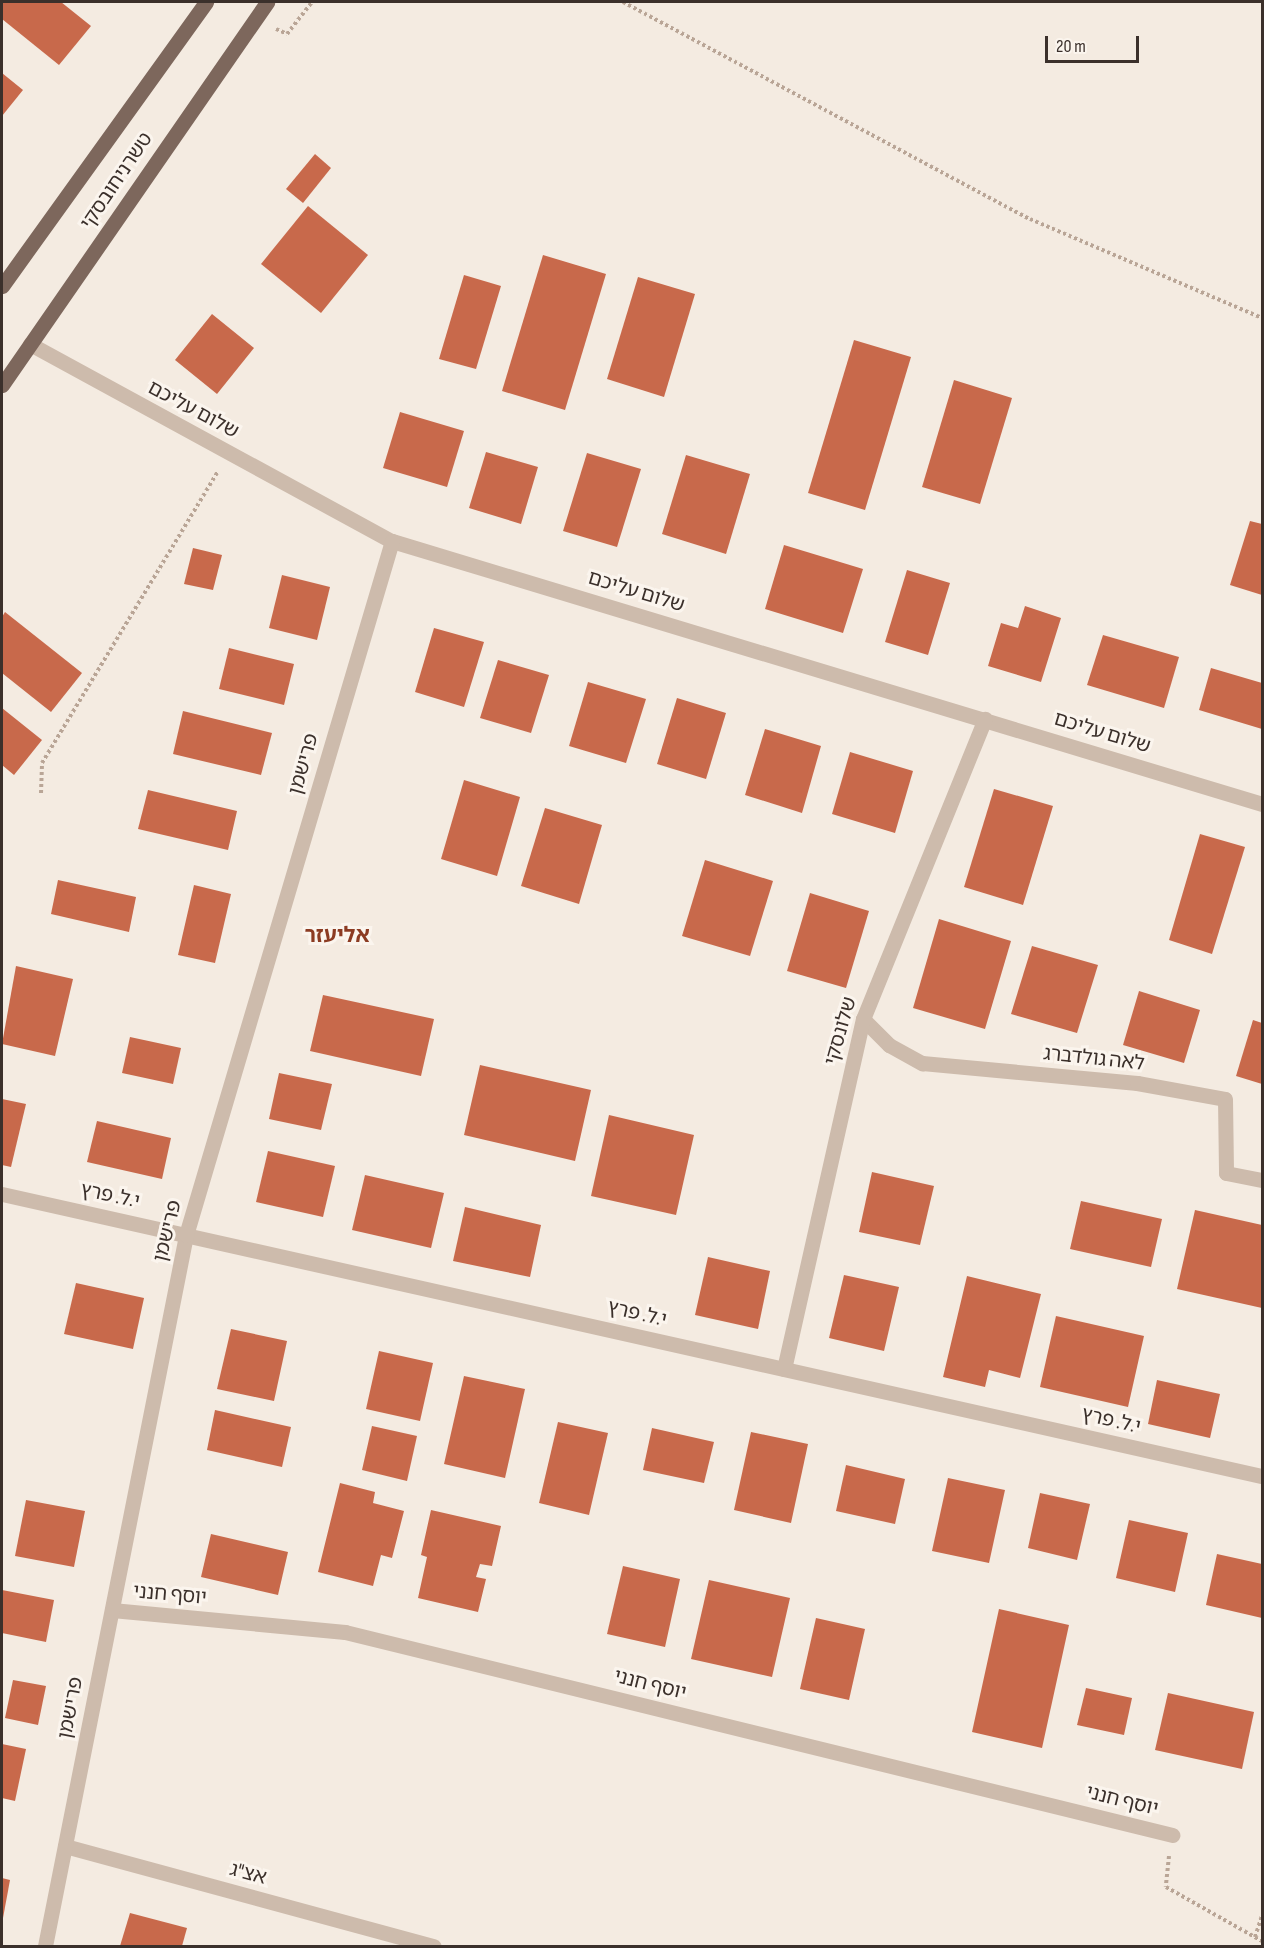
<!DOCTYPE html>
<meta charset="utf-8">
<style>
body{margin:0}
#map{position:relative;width:1264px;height:1948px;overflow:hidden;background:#f4ebe1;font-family:"Sofia Sans Condensed","Noto Sans Hebrew",sans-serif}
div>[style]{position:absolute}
.building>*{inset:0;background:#c8694b}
.path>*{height:4px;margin-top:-2px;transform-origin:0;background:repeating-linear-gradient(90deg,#b9a596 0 3px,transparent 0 6px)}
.service>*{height:15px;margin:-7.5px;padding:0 7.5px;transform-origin:7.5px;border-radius:7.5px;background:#cdbbac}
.minor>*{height:15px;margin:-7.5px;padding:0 7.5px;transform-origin:7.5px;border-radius:7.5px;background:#cdbbac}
.primary>*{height:15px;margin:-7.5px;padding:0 7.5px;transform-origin:7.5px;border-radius:7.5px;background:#7d675c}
span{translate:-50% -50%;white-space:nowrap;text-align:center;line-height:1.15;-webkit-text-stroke:6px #fbf5ee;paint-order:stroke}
.street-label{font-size:20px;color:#3b302b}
.neighbourhood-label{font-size:21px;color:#8c3b22;font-weight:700}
.frame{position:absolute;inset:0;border:3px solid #3b302b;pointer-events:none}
.scale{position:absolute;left:1045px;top:36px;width:94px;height:27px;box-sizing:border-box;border:3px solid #3b302b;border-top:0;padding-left:8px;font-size:18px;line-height:21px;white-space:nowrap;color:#3b302b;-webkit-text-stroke:4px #fbf5ee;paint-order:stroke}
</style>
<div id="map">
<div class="building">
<div style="clip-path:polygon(2px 2px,61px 2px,91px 26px,59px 65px,2px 19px)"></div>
<div style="clip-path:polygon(2px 73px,23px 90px,2px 116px)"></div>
<div style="clip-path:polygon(315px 154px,331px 168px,303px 203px,286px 189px)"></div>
<div style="clip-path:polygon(308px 206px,368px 255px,321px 313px,261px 264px)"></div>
<div style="clip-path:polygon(543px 255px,606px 274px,565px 410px,502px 391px)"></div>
<div style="clip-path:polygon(464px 275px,501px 286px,476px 369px,439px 359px)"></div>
<div style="clip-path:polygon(638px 277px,695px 294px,664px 397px,607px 379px)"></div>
<div style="clip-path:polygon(212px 314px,254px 348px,217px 394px,175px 360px)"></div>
<div style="clip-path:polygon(854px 340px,911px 357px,865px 510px,808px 493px)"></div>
<div style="clip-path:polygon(954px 380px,1012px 398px,980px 504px,922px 487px)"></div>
<div style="clip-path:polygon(400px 412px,464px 431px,447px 487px,383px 468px)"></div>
<div style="clip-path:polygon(486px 452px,538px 467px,521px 524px,469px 508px)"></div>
<div style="clip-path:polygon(587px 453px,641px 469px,617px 547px,563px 531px)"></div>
<div style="clip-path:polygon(686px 455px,750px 474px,726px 554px,662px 534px)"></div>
<div style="clip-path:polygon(1250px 521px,1262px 524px,1262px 595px,1230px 585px)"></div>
<div style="clip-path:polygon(784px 545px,863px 569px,843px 633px,765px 609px)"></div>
<div style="clip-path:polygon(193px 548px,222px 555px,213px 590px,184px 584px)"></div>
<div style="clip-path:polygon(907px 570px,950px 583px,928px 655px,885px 642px)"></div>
<div style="clip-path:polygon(282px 575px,330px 587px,317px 640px,269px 628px)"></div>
<div style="clip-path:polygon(1025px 606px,1061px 618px,1041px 682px,988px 666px,1001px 623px,1018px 628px)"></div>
<div style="clip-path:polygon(5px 612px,82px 673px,51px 712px,2px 673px,2px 617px)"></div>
<div style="clip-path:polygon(434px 628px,484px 642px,464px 707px,415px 692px)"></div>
<div style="clip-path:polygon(1103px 635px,1179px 657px,1164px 708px,1087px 685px)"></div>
<div style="clip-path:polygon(229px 648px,294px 664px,284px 705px,219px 689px)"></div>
<div style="clip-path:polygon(498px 660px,549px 675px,531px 733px,480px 718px)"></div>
<div style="clip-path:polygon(1211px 668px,1262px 683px,1262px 729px,1199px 710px)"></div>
<div style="clip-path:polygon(588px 682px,646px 699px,626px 763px,569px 746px)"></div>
<div style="clip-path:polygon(677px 698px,726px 713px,706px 779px,657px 764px)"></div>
<div style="clip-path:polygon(2px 708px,42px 740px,14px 775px,2px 765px)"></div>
<div style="clip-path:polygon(183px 711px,272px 733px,261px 775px,173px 754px)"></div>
<div style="clip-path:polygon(765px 729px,821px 746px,802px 813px,745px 795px)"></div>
<div style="clip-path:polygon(850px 752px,913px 771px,895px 833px,832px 814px)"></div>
<div style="clip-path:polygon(464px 780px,520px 797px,497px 876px,441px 859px)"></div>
<div style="clip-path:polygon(994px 789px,1053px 806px,1023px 905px,964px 887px)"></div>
<div style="clip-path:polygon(148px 790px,237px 811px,228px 850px,138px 829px)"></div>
<div style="clip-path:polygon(545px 808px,602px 825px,579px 904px,521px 886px)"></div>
<div style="clip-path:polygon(1200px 834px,1245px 847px,1212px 954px,1169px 940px)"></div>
<div style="clip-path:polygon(705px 860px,773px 881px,750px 956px,682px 936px)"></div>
<div style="clip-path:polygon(58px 880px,136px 897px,129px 932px,51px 914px)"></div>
<div style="clip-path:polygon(194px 885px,231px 894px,215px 963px,178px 955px)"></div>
<div style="clip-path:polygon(810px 893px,869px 911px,846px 988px,787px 971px)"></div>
<div style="clip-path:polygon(939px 919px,1011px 941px,985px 1029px,913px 1008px)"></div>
<div style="clip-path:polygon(1032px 946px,1098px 965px,1077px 1033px,1011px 1014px)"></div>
<div style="clip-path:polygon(16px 966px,73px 979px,55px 1056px,2px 1044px)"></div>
<div style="clip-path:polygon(1139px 991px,1200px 1010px,1184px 1063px,1123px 1045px)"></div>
<div style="clip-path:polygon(323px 995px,434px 1019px,421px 1076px,310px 1051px)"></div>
<div style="clip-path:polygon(1253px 1020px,1262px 1023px,1262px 1084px,1236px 1076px)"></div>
<div style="clip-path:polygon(130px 1037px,181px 1048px,173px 1084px,122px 1073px)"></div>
<div style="clip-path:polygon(480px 1065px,591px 1090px,575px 1161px,464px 1135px)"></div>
<div style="clip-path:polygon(279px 1073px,332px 1084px,321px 1130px,269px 1119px)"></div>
<div style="clip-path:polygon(2px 1099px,26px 1104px,11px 1167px,2px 1165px)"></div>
<div style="clip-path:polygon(609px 1115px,694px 1135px,676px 1215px,591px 1196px)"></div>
<div style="clip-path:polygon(97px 1121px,171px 1138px,162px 1179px,87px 1162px)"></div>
<div style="clip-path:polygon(268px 1151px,335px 1166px,323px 1217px,256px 1202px)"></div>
<div style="clip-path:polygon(872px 1172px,934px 1186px,920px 1245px,859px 1232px)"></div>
<div style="clip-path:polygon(365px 1175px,444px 1193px,431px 1248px,352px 1230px)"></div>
<div style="clip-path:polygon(1081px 1201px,1162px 1219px,1151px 1267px,1070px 1249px)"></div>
<div style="clip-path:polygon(465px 1207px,541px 1225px,530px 1277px,453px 1261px)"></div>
<div style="clip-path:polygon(1195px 1210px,1262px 1225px,1262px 1308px,1177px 1289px)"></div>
<div style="clip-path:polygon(708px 1257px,770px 1271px,758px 1329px,695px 1315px)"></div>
<div style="clip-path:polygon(844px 1275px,899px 1287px,884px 1351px,829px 1338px)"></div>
<div style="clip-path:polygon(967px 1276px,1041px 1294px,1020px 1378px,989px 1370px,985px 1387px,943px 1377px)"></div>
<div style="clip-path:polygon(76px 1283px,144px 1298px,133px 1349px,64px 1334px)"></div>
<div style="clip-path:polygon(1056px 1316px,1144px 1336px,1128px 1407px,1040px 1387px)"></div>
<div style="clip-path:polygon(231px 1329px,287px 1341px,274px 1401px,217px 1389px)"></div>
<div style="clip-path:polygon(379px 1351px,433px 1363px,420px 1421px,366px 1409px)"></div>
<div style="clip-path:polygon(464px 1376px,525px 1389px,505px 1478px,444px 1464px)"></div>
<div style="clip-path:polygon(1157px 1380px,1220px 1394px,1210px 1438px,1148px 1424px)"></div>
<div style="clip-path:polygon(215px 1410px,291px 1427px,282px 1467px,207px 1450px)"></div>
<div style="clip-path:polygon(558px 1422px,608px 1433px,589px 1515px,539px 1503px)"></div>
<div style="clip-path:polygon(372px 1426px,417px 1436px,407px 1481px,362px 1470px)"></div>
<div style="clip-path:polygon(652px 1428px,714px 1442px,704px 1483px,643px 1470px)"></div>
<div style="clip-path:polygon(751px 1432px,808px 1444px,791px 1523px,734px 1510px)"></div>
<div style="clip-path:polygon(846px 1465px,905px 1479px,895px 1524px,836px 1511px)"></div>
<div style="clip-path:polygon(948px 1478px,1005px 1490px,989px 1563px,932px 1551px)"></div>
<div style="clip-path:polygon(340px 1483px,375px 1492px,373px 1503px,404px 1511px,392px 1558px,381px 1555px,373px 1586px,318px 1572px)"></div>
<div style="clip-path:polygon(1040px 1493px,1090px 1504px,1077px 1560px,1028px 1548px)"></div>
<div style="clip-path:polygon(26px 1500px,85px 1511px,74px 1567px,15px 1556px)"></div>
<div style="clip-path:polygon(431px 1510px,501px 1526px,492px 1566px,480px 1564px,476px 1577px,486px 1579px,478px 1612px,418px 1598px,427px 1557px,421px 1555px)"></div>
<div style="clip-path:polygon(1129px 1520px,1188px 1533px,1175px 1592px,1116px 1578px)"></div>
<div style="clip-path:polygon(211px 1534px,288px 1552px,278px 1595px,201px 1577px)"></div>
<div style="clip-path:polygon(1217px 1554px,1262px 1564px,1262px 1618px,1206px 1605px)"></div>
<div style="clip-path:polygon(623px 1566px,680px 1579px,665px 1647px,607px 1634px)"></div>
<div style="clip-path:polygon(709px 1580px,790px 1598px,772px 1677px,691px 1659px)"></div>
<div style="clip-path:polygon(2px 1590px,54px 1600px,46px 1642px,2px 1633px)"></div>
<div style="clip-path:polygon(999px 1609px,1069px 1625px,1042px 1748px,972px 1732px)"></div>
<div style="clip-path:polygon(816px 1618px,865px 1629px,849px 1700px,800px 1689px)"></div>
<div style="clip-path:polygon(13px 1680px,46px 1686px,38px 1725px,5px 1718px)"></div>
<div style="clip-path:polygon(1086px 1688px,1132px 1698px,1124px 1735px,1077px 1725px)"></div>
<div style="clip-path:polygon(1168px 1693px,1254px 1712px,1242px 1769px,1155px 1750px)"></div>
<div style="clip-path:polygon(2px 1744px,26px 1749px,15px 1801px,2px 1798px)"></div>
<div style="clip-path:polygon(2px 1878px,10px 1880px,3px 1918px,2px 1918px)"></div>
<div style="clip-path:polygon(130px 1913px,187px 1928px,182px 1946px,120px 1946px)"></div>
</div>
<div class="path">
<div style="left:623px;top:2px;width:461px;rotate:28.1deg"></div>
<div style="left:1030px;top:219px;width:252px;rotate:23.1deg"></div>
<div style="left:276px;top:29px;width:12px;rotate:24deg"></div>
<div style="left:287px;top:34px;width:41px;rotate:-52deg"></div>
<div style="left:41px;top:793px;width:30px;rotate:-88deg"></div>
<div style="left:42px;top:763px;width:341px;rotate:-58.9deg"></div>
<div style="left:1169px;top:1856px;width:31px;rotate:96deg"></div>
<div style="left:1166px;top:1887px;width:110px;rotate:29.4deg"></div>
<div style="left:1255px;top:1937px;width:22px;rotate:-72deg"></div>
</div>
<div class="service">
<div style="left:112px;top:1610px;width:234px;rotate:5.4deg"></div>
<div style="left:345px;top:1632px;width:852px;rotate:13.79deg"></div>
</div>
<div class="minor">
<div style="left:30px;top:344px;width:412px;rotate:28.6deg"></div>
<div style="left:392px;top:541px;width:909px;rotate:16.82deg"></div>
<div style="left:863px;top:1019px;width:37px;rotate:45deg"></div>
<div style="left:889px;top:1045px;width:38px;rotate:29deg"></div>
<div style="left:922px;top:1063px;width:216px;rotate:5.3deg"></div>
<div style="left:1137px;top:1083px;width:89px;rotate:10.3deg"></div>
<div style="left:1225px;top:1099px;width:74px;rotate:89.2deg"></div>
<div style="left:1226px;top:1173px;width:37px;rotate:11deg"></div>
<div style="left:2px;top:1194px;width:1291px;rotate:12.62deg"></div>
<div style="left:784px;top:1369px;width:359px;rotate:-77.3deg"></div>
<div style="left:863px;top:1019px;width:324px;rotate:-67.9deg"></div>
<div style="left:65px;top:1846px;width:382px;rotate:15.2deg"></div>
<div style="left:45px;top:1946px;width:725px;rotate:-78.78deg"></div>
<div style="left:186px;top:1235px;width:724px;rotate:-73.47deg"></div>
</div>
<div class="primary">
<div style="left:2px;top:286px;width:350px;rotate:-54.3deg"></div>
<div style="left:2px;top:385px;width:466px;rotate:-55.3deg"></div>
</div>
<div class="street-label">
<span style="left:117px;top:181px;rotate:-56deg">טשרניחובסקי</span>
<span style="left:193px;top:410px;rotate:28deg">שלום עליכם</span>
<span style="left:636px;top:592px;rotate:17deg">שלום עליכם</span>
<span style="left:1102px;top:733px;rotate:17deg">שלום עליכם</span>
<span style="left:304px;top:764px;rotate:-74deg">פרישמן</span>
<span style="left:841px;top:1031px;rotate:-74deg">שלונסקי</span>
<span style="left:1094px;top:1059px;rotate:6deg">לאה גולדברג</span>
<span style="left:110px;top:1196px;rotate:12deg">י.ל. פרץ</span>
<span style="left:168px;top:1231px;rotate:-76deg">פרישמן</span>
<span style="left:637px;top:1314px;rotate:13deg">י.ל. פרץ</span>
<span style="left:1111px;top:1421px;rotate:13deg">י.ל. פרץ</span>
<span style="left:170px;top:1595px;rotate:5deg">יוסף חנני</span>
<span style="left:650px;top:1685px;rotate:14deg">יוסף חנני</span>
<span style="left:71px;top:1708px;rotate:-79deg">פרישמן</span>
<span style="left:1122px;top:1801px;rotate:14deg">יוסף חנני</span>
<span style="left:248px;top:1874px;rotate:15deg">אצ"ג</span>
</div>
<div class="neighbourhood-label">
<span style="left:337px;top:936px">אליעזר</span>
</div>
<div class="frame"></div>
<div class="scale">20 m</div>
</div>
